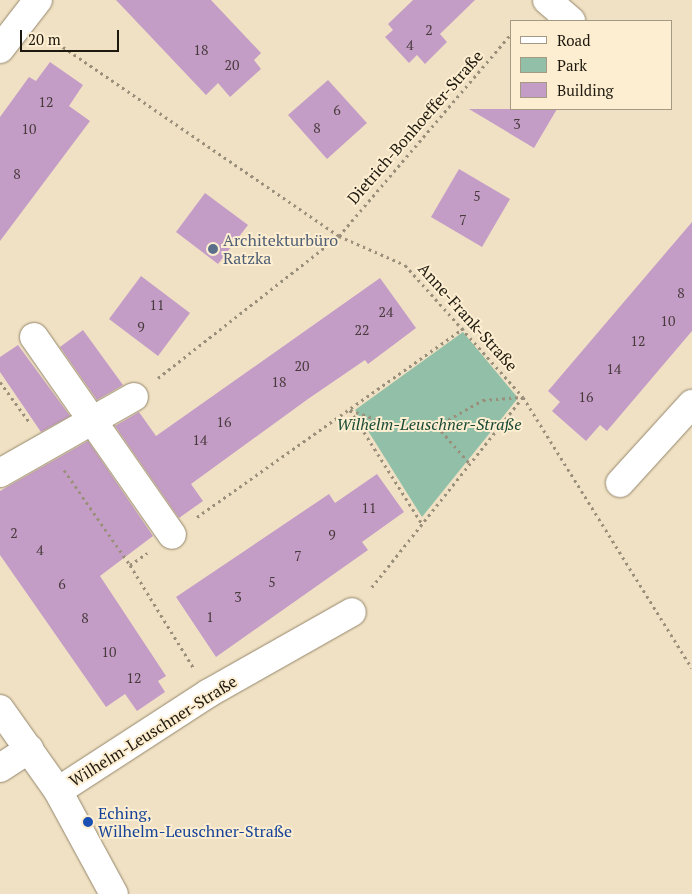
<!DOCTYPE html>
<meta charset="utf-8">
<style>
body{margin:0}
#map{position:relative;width:692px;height:894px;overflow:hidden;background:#f0e1c4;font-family:"PT Serif",serif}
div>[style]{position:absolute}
.green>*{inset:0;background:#91bfa8}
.building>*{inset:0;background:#c49dc7}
.path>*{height:3px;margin-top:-1.5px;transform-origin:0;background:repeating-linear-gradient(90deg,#9a8f7a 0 2.5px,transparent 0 6.5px)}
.roads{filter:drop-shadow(0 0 1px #94866b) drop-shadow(0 0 1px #94866b)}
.minor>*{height:28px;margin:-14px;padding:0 14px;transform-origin:14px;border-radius:14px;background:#fff}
.dots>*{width:14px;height:14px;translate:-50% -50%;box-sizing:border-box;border:2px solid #fdeed1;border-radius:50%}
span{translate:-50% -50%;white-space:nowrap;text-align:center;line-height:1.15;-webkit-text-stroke:4px #fdeed1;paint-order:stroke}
.number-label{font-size:14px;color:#483a3c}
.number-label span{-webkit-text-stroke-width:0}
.street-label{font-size:16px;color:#1e190e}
.service-label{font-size:16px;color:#4e5e75}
.left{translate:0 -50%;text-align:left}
.park-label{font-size:16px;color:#1a4a36;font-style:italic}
.transit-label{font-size:16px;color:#164399}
.legend{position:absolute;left:510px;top:20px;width:162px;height:90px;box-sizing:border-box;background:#fdeed1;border:1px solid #a49983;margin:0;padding:6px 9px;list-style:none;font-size:15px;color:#1e190e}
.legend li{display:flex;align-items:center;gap:10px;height:25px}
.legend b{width:25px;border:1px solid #a49983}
.scale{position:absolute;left:20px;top:30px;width:99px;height:22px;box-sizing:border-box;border:2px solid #1e190e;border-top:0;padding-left:6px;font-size:15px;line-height:18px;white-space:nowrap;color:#1e190e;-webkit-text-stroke:4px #fdeed1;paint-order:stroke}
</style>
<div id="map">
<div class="green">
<div style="clip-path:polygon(463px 332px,518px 398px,422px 517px,355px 410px)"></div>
</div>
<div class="building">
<div style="clip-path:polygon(116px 0,211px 0,261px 53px,254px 60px,261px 69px,230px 97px,218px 83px,206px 95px)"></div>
<div style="clip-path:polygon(413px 0,475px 0,440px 34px,447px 42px,425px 64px,417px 55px,409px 63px,385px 37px,393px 30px,388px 24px)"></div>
<div style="clip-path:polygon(50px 62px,83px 85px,69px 106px,90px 121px,0 241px,0 117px,29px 77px,36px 81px)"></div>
<div style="clip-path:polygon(328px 80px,367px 123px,327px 159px,288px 115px)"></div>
<div style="clip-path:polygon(469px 109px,557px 109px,534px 148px)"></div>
<div style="clip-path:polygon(459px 169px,510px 199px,482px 247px,431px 217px)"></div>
<div style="clip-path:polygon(205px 193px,248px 225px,218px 264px,176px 232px)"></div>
<div style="clip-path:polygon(692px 222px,692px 331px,607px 431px,600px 425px,586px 441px,552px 411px,560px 402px,548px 391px)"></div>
<div style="clip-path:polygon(141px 276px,190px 313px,158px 356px,109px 319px)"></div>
<div style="clip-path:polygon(380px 278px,416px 328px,368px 364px,365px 360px,308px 399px,191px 484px,203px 501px,179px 518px,115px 426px,139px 412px,156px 436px)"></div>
<div style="clip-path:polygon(83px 330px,123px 385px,97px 400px,60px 347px)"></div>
<div style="clip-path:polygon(18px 345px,70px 416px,41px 432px,0 372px,0 357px)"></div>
<div style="clip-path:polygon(88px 441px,153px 536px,100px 576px,166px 676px,158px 681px,165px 692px,137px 711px,125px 694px,106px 707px,0 555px,0 491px)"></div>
<div style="clip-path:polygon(377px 474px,404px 512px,362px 542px,368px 550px,216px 657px,176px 597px,329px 494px,335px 503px)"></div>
</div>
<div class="path">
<div style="left:47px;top:36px;width:354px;rotate:34.4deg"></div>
<div style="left:339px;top:236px;width:72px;rotate:23.7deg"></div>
<div style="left:405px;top:265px;width:177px;rotate:48.2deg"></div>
<div style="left:523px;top:397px;width:319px;rotate:58.1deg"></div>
<div style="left:158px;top:378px;width:230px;rotate:-38.1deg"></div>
<div style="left:339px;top:236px;width:265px;rotate:-49.6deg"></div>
<div style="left:0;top:382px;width:51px;rotate:53.8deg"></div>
<div style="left:350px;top:410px;width:55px;rotate:19.1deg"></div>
<div style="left:402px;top:428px;width:35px;rotate:-3deg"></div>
<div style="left:437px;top:426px;width:53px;rotate:-29.5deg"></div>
<div style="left:483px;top:400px;width:40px;rotate:-4.3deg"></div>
<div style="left:523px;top:397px;width:244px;rotate:128.5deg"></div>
<div style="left:350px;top:410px;width:135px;rotate:57.7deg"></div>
<div style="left:437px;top:426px;width:50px;rotate:49deg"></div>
<div style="left:64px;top:470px;width:116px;rotate:55.2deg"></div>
<div style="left:130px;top:565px;width:21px;rotate:-35deg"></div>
<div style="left:197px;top:517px;width:327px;rotate:-35.3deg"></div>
<div style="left:130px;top:565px;width:120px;rotate:58.3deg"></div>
</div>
<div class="roads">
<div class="minor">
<div style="left:547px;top:0;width:32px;rotate:41deg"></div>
<div style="left:0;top:49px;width:62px;rotate:-52.2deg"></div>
<div style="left:34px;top:337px;width:241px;rotate:55.1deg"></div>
<div style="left:0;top:473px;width:154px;rotate:-29.6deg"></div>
<div style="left:620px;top:483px;width:107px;rotate:-47.7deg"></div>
<div style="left:0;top:709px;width:100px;rotate:54.7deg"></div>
<div style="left:58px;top:791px;width:117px;rotate:61.5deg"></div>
<div style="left:0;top:768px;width:35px;rotate:-33deg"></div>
<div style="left:58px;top:791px;width:180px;rotate:-33deg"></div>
<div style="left:209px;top:693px;width:164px;rotate:-29.5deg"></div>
</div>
</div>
<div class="dots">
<div style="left:213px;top:249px;background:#5c6f8a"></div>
<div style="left:88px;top:822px;background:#1a4fb4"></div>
</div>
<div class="number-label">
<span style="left:429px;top:30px">2</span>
<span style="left:410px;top:45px">4</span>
<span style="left:201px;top:50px">18</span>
<span style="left:232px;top:65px">20</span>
<span style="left:46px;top:102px">12</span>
<span style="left:337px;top:110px">6</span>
<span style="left:517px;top:124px">3</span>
<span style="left:317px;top:128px">8</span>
<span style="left:29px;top:129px">10</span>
<span style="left:17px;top:174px">8</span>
<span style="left:477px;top:196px">5</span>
<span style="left:463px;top:220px">7</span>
<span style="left:681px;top:293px">8</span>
<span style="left:157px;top:305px">11</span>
<span style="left:386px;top:312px">24</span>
<span style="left:668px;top:321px">10</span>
<span style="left:141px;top:327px">9</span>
<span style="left:362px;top:330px">22</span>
<span style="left:638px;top:341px">12</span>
<span style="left:302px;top:366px">20</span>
<span style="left:614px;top:369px">14</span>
<span style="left:279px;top:382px">18</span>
<span style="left:586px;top:397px">16</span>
<span style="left:224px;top:422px">16</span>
<span style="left:200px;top:440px">14</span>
<span style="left:369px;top:508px">11</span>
<span style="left:14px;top:533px">2</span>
<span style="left:332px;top:535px">9</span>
<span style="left:40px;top:550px">4</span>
<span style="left:298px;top:556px">7</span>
<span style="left:272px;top:582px">5</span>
<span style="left:62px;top:584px">6</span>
<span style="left:238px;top:597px">3</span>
<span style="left:210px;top:617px">1</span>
<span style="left:85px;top:618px">8</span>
<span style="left:109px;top:652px">10</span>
<span style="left:134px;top:678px">12</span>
</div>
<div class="street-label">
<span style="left:415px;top:127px;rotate:-49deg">Dietrich-Bonhoeffer-Straße</span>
<span style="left:468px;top:317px;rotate:48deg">Anne-Frank-Straße</span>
<span style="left:153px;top:731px;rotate:-32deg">Wilhelm-Leuschner-Straße</span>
</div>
<div class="service-label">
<span class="left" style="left:223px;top:249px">Architekturbüro<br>Ratzka</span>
</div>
<div class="park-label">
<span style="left:429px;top:424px">Wilhelm-Leuschner-Straße</span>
</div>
<div class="transit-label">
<span class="left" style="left:98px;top:822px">Eching,<br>Wilhelm-Leuschner-Straße</span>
</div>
<ul class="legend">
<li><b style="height:6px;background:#fff"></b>Road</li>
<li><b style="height:14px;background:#91bfa8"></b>Park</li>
<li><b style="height:14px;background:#c49dc7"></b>Building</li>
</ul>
<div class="scale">20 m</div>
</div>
